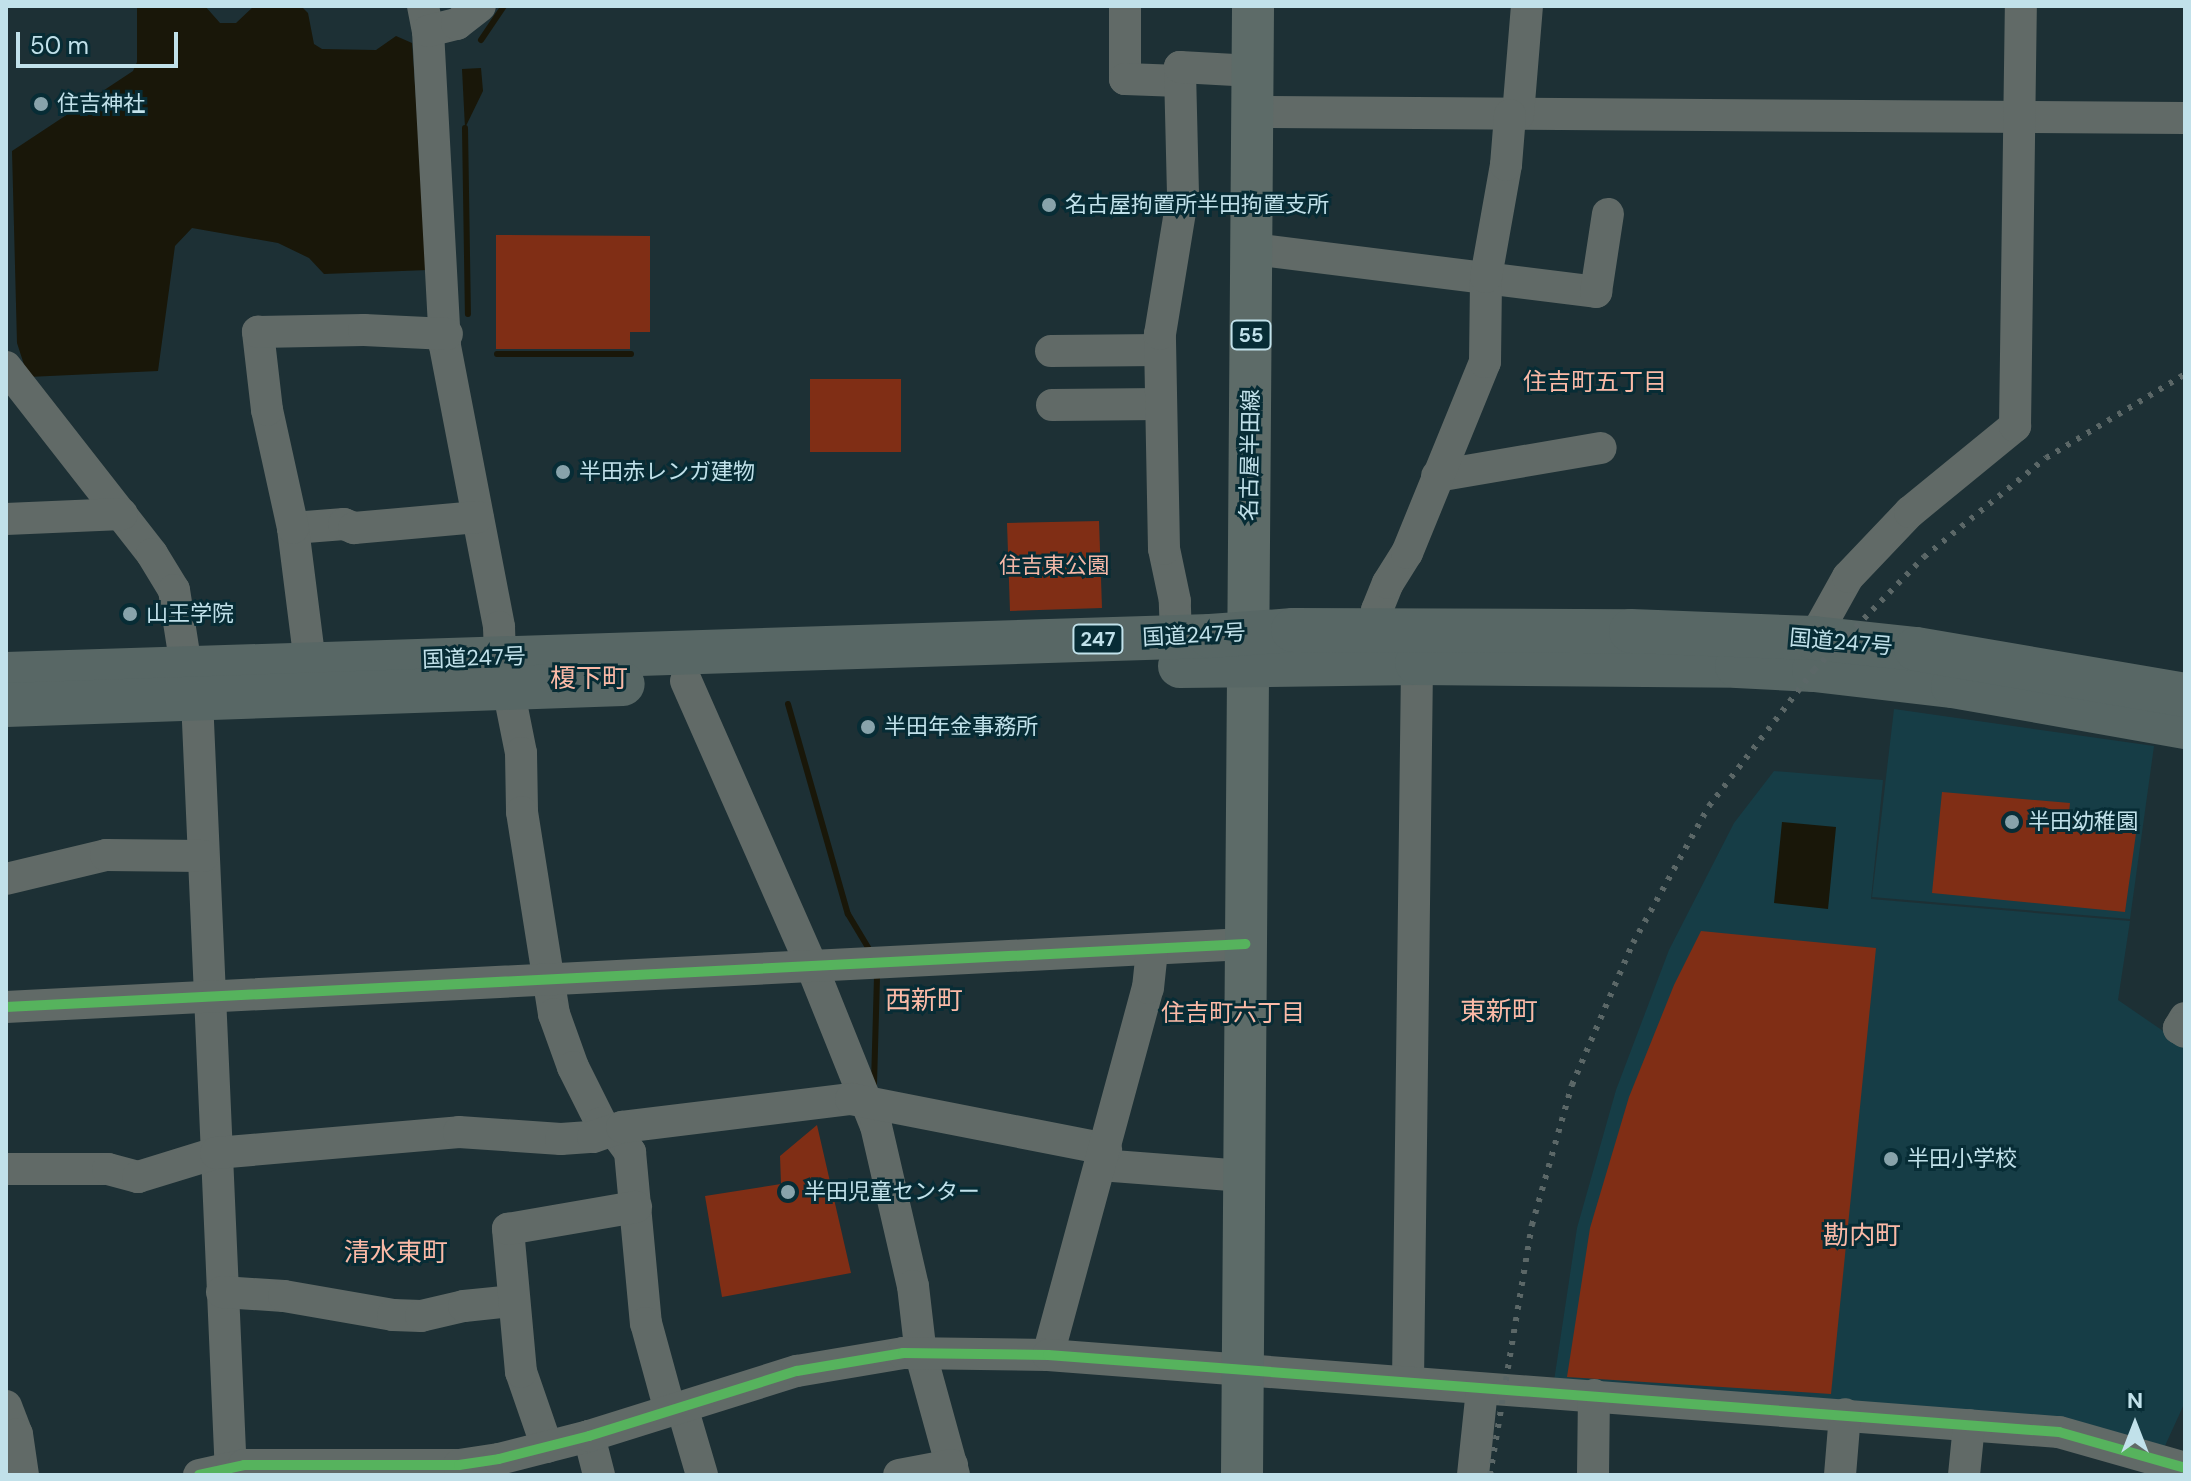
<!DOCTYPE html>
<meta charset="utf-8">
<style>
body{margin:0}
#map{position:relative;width:2191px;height:1481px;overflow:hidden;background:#1d3035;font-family:"DM Sans","Noto Sans JP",sans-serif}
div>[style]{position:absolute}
.built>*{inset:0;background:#163d46}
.green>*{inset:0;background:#802e15}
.water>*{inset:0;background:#191709}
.stream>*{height:6px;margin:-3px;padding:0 3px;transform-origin:3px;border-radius:3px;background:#191709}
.minor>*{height:32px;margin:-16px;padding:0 16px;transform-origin:16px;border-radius:16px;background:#616a67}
.major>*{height:42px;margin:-21px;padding:0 21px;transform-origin:21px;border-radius:21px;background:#5d6b68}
.highway>*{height:44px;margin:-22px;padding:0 22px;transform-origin:22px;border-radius:22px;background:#586765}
.rail>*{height:6px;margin-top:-3px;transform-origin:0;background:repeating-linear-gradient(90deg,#5b6767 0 4px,transparent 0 12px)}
.cycleway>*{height:10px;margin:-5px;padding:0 5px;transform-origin:5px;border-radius:5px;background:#56b35d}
.dots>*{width:22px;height:22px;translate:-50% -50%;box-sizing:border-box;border:4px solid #072c35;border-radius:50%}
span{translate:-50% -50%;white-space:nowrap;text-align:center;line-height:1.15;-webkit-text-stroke:6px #072c35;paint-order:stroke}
.shield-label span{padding:2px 6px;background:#072c35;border:2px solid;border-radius:6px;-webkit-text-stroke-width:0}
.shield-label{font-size:20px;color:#c1e1ea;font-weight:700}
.poi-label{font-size:22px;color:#c1e1ea}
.left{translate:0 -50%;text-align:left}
.street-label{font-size:22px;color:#c1e1ea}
.park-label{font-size:22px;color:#f5b8a7}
.neighbourhood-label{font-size:24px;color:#fbbaa7}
.quarter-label{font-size:26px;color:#fbbaa7}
.frame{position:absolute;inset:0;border:8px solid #c1e1ea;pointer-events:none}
.north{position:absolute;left:2095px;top:1385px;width:80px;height:80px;-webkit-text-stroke:6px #072c35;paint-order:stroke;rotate:0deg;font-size:22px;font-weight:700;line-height:32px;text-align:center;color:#c1e1ea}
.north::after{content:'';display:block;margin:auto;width:28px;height:36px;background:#c1e1ea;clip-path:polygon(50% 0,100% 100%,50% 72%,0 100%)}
.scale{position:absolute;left:16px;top:32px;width:162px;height:36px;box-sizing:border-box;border:4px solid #c1e1ea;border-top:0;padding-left:10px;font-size:24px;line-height:28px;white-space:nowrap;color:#c1e1ea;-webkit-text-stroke:6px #072c35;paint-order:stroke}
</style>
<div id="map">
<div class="built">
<div style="clip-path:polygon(1894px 709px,2154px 746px,2130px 919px,1872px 897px)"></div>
<div style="clip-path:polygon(1774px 771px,1883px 780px,1871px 899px,2130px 921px,2118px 1000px,2185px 1046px,2185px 1402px,2164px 1448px,1554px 1381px,1577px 1228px,1616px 1090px,1669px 950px,1734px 823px)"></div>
</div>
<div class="green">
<div style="clip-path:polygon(496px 235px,650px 236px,650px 332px,630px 332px,630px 349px,496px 349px)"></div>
<div style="clip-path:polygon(810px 379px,901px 379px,901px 452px,810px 452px)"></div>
<div style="clip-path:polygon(1099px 521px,1102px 608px,1010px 611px,1007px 523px)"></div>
<div style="clip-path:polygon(1942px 792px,2070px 803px,2069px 813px,2138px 819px,2125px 912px,1932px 893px)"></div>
<div style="clip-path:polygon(1701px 931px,1876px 948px,1831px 1394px,1567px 1377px,1590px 1228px,1629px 1097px,1674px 985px)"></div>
<div style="clip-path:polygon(817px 1125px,851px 1273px,722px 1297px,705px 1196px,781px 1184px,780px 1156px)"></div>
</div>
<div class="water">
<div style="clip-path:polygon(137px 6px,205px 6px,220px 23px,236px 23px,254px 6px,301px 6px,308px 13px,314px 44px,322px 49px,376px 50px,396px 36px,412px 43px,428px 270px,324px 274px,309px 258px,278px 243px,192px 228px,175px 246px,158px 371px,28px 377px,17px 343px,12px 151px,133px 71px,137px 62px)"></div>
<div style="clip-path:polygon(481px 68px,483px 91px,465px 128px,462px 69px)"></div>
<div style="clip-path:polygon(1782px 822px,1836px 827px,1828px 909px,1774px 903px)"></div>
</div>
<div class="stream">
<div style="left:481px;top:40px;width:41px;rotate:-55.9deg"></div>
<div style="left:465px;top:128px;width:186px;rotate:89.1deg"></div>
<div style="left:497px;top:354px;width:134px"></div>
<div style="left:788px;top:704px;width:218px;rotate:74.1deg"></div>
<div style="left:848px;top:914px;width:39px;rotate:59deg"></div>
<div style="left:874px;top:1084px;width:108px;rotate:-88.4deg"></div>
</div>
<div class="minor">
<div style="left:423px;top:6px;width:25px;rotate:79deg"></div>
<div style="left:428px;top:31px;width:315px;rotate:86.9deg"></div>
<div style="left:445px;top:346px;width:286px;rotate:79.1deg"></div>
<div style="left:499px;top:627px;width:30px;rotate:88deg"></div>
<div style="left:1125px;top:6px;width:73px;rotate:90deg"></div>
<div style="left:1125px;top:79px;width:55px;rotate:2.1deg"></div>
<div style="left:428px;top:31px;width:30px;rotate:-14deg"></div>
<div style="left:457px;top:24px;width:29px;rotate:-38deg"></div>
<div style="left:1253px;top:112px;width:932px;rotate:0.37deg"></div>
<div style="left:1518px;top:115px;width:109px;rotate:-85.3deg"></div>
<div style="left:1252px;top:249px;width:347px;rotate:7.1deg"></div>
<div style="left:1596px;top:292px;width:79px;rotate:-81.3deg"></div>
<div style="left:1051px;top:351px;width:109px;rotate:-0.5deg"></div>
<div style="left:6px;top:367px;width:237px;rotate:52deg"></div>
<div style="left:152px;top:554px;width:42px;rotate:58.6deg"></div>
<div style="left:174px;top:590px;width:78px;rotate:81.1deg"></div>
<div style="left:186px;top:667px;width:34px;rotate:71deg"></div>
<div style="left:197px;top:699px;width:777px;rotate:87.49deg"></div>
<div style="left:1052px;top:405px;width:109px;rotate:-0.5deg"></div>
<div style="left:1437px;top:476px;width:166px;rotate:-9.7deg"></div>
<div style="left:6px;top:519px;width:116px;rotate:-2.5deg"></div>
<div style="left:293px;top:528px;width:51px;rotate:-4.5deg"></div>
<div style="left:344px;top:524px;width:11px;rotate:22deg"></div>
<div style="left:354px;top:528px;width:124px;rotate:-5.1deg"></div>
<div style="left:1376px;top:629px;width:19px;rotate:-87deg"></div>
<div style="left:1377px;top:610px;width:29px;rotate:-68deg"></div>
<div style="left:1388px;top:583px;width:36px;rotate:-58deg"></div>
<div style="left:1407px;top:553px;width:206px;rotate:-67.8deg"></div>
<div style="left:1485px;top:362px;width:85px;rotate:-89.3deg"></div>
<div style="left:1486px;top:277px;width:114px;rotate:-79.9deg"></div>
<div style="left:1506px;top:165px;width:50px;rotate:-85.4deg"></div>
<div style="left:1176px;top:637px;width:36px;rotate:-92deg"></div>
<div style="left:1175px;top:601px;width:53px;rotate:-101.9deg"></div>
<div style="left:1164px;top:549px;width:215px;rotate:-91.1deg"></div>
<div style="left:1160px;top:334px;width:142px;rotate:-80.7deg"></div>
<div style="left:1183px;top:194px;width:127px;rotate:-91.4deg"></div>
<div style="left:1180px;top:67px;width:73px;rotate:3.1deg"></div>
<div style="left:1814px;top:638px;width:70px;rotate:-60.9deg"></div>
<div style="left:1848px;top:577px;width:90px;rotate:-46.4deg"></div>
<div style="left:1910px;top:512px;width:136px;rotate:-39.3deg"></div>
<div style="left:2015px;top:426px;width:420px;rotate:-89.2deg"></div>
<div style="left:310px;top:663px;width:136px;rotate:-97.2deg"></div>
<div style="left:293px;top:528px;width:121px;rotate:-102.4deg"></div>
<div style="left:267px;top:410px;width:79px;rotate:-96.6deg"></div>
<div style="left:258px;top:332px;width:106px;rotate:-1.1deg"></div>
<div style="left:364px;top:330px;width:83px;rotate:2.8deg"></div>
<div style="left:686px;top:681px;width:313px;rotate:66.2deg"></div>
<div style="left:812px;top:967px;width:171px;rotate:68.1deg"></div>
<div style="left:876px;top:1126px;width:164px;rotate:77deg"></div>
<div style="left:913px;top:1286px;width:69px;rotate:83.4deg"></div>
<div style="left:921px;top:1355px;width:124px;rotate:74.6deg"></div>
<div style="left:508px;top:688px;width:66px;rotate:78.7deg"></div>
<div style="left:521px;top:753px;width:59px;rotate:89deg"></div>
<div style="left:522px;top:812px;width:205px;rotate:81deg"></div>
<div style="left:554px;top:1014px;width:56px;rotate:70.3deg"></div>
<div style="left:573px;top:1067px;width:63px;rotate:63.4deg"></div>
<div style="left:601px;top:1123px;width:23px;rotate:38deg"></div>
<div style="left:619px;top:1137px;width:19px;rotate:54deg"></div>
<div style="left:630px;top:1152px;width:172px;rotate:84.7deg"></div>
<div style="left:646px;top:1323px;width:91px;rotate:74.7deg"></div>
<div style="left:6px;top:879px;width:103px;rotate:-13.5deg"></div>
<div style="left:106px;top:855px;width:97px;rotate:0.6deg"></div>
<div style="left:6px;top:1007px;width:1241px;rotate:-2.91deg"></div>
<div style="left:2185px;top:1018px;width:12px;rotate:121deg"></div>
<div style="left:2179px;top:1028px;width:7px;rotate:34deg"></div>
<div style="left:1100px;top:1165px;width:144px;rotate:4.4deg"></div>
<div style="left:6px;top:1169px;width:102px"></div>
<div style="left:108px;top:1169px;width:31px;rotate:15deg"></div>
<div style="left:138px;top:1177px;width:82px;rotate:-17.1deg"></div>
<div style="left:216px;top:1153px;width:244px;rotate:-4.9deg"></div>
<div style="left:459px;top:1132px;width:102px;rotate:3.9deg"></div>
<div style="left:561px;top:1139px;width:32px;rotate:-4deg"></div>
<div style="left:593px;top:1137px;width:31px;rotate:-19deg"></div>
<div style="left:622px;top:1127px;width:231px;rotate:-7deg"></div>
<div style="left:851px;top:1099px;width:260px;rotate:11.1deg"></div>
<div style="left:222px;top:1292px;width:62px;rotate:3.7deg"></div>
<div style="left:284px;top:1296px;width:111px;rotate:9.9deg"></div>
<div style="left:393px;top:1315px;width:28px;rotate:2deg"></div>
<div style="left:421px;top:1316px;width:44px;rotate:-13.1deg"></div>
<div style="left:464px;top:1306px;width:48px;rotate:-5.9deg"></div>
<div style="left:1048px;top:1355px;width:380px;rotate:-74.8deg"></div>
<div style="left:1148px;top:988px;width:39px;rotate:-84deg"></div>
<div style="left:1408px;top:1382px;width:719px;rotate:-89.28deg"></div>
<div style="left:6px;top:1406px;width:30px;rotate:69deg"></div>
<div style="left:17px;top:1434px;width:41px;rotate:81.7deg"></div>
<div style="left:682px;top:1407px;width:71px;rotate:73.6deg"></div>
<div style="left:589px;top:1436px;width:40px;rotate:75.6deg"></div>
<div style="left:547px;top:1447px;width:79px;rotate:-109.1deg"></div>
<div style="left:521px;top:1372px;width:144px;rotate:-95.2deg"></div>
<div style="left:508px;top:1229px;width:130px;rotate:-9.8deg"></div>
<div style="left:199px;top:1475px;width:46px;rotate:-12.5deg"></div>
<div style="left:244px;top:1465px;width:215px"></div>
<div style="left:459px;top:1465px;width:40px;rotate:-8.5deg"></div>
<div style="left:499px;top:1459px;width:93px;rotate:-14.3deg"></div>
<div style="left:589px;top:1436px;width:218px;rotate:-17.4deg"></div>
<div style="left:797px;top:1371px;width:108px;rotate:-9.6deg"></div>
<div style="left:903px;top:1353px;width:145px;rotate:0.8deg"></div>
<div style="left:1048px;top:1355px;width:1014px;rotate:4.36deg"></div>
<div style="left:2059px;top:1432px;width:131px;rotate:15.9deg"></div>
<div style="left:899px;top:1475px;width:54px;rotate:-10.7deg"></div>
<div style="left:1473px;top:1475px;width:86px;rotate:-84deg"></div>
<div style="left:1593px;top:1475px;width:80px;rotate:-89.3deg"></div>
<div style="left:1840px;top:1475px;width:61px;rotate:-85.3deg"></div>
<div style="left:1964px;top:1475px;width:50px;rotate:-84.3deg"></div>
</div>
<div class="major">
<div style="left:1242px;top:1475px;width:1469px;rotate:-89.57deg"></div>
</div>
<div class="highway">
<div style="left:1180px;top:666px;width:237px;rotate:-0.7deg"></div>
<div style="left:1417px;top:663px;width:320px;rotate:0.5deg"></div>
<div style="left:1737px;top:666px;width:77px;rotate:3deg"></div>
<div style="left:1814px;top:670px;width:140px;rotate:6.6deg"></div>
<div style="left:1953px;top:686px;width:236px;rotate:10deg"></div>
<div style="left:6px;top:674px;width:1205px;rotate:-1.81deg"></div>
<div style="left:1210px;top:636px;width:83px;rotate:-4.1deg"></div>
<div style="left:1293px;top:630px;width:338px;rotate:0.2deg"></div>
<div style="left:1631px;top:631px;width:183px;rotate:2.2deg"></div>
<div style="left:1814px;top:638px;width:103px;rotate:6.2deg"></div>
<div style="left:1916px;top:649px;width:273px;rotate:9.7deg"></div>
<div style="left:6px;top:705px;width:617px;rotate:-1.95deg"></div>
</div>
<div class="rail">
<div style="left:1490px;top:1475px;width:254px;rotate:-80.5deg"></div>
<div style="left:1532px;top:1225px;width:146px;rotate:-74.1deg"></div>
<div style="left:1572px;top:1085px;width:155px;rotate:-66.8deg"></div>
<div style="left:1633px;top:943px;width:157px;rotate:-61deg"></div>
<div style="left:1709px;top:806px;width:172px;rotate:-52.3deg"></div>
<div style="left:1814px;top:670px;width:158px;rotate:-45.8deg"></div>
<div style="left:1924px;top:557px;width:157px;rotate:-39.1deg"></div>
<div style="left:2046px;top:458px;width:162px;rotate:-31.1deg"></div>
</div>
<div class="cycleway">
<div style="left:6px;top:1007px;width:1241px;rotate:-2.91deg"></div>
<div style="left:199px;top:1475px;width:46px;rotate:-12.5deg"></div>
<div style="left:244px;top:1465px;width:215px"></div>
<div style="left:459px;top:1465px;width:40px;rotate:-8.5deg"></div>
<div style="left:499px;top:1459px;width:93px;rotate:-14.3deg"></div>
<div style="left:589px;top:1436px;width:218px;rotate:-17.4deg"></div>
<div style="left:797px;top:1371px;width:108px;rotate:-9.6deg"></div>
<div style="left:903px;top:1353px;width:145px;rotate:0.8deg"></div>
<div style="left:1048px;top:1355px;width:1014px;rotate:4.36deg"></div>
<div style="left:2059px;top:1432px;width:131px;rotate:15.9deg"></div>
</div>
<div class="dots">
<div style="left:41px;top:104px;background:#88a3ab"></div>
<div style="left:1049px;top:205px;background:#88a3ab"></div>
<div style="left:563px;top:472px;background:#88a3ab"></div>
<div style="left:130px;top:614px;background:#88a3ab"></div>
<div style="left:868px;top:727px;background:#88a3ab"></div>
<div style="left:2012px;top:822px;background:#88a3ab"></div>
<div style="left:1891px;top:1159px;background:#88a3ab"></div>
<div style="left:788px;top:1192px;background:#88a3ab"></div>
</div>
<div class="shield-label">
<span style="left:1251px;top:335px">55</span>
<span style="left:1098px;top:639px">247</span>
</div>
<div class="poi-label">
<span class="left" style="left:57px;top:104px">住吉神社</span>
<span class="left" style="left:1065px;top:205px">名古屋拘置所半田拘置支所</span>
<span class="left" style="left:579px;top:472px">半田赤レンガ建物</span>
<span class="left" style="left:146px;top:614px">山王学院</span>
<span class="left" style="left:884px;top:727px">半田年金事務所</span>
<span class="left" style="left:2028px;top:822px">半田幼稚園</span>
<span class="left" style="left:1907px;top:1159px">半田小学校</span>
<span class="left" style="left:804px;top:1192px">半田児童センター</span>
</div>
<div class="street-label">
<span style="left:1250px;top:455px;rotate:-89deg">名古屋半田線</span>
<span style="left:1194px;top:635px;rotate:-3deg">国道247号</span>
<span style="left:1841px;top:642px;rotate:5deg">国道247号</span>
<span style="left:474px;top:658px;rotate:-2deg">国道247号</span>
</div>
<div class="park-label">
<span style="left:1054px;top:566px">住吉東公園</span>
</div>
<div class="neighbourhood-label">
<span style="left:1595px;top:382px">住吉町五丁目</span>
<span style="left:1233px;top:1013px">住吉町六丁目</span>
</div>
<div class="quarter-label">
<span style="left:589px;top:679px">榎下町</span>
<span style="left:924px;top:1001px">西新町</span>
<span style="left:1499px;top:1012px">東新町</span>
<span style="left:1862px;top:1236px">勘内町</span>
<span style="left:396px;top:1253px">清水東町</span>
</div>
<div class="frame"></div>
<div class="north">N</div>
<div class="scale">50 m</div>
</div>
